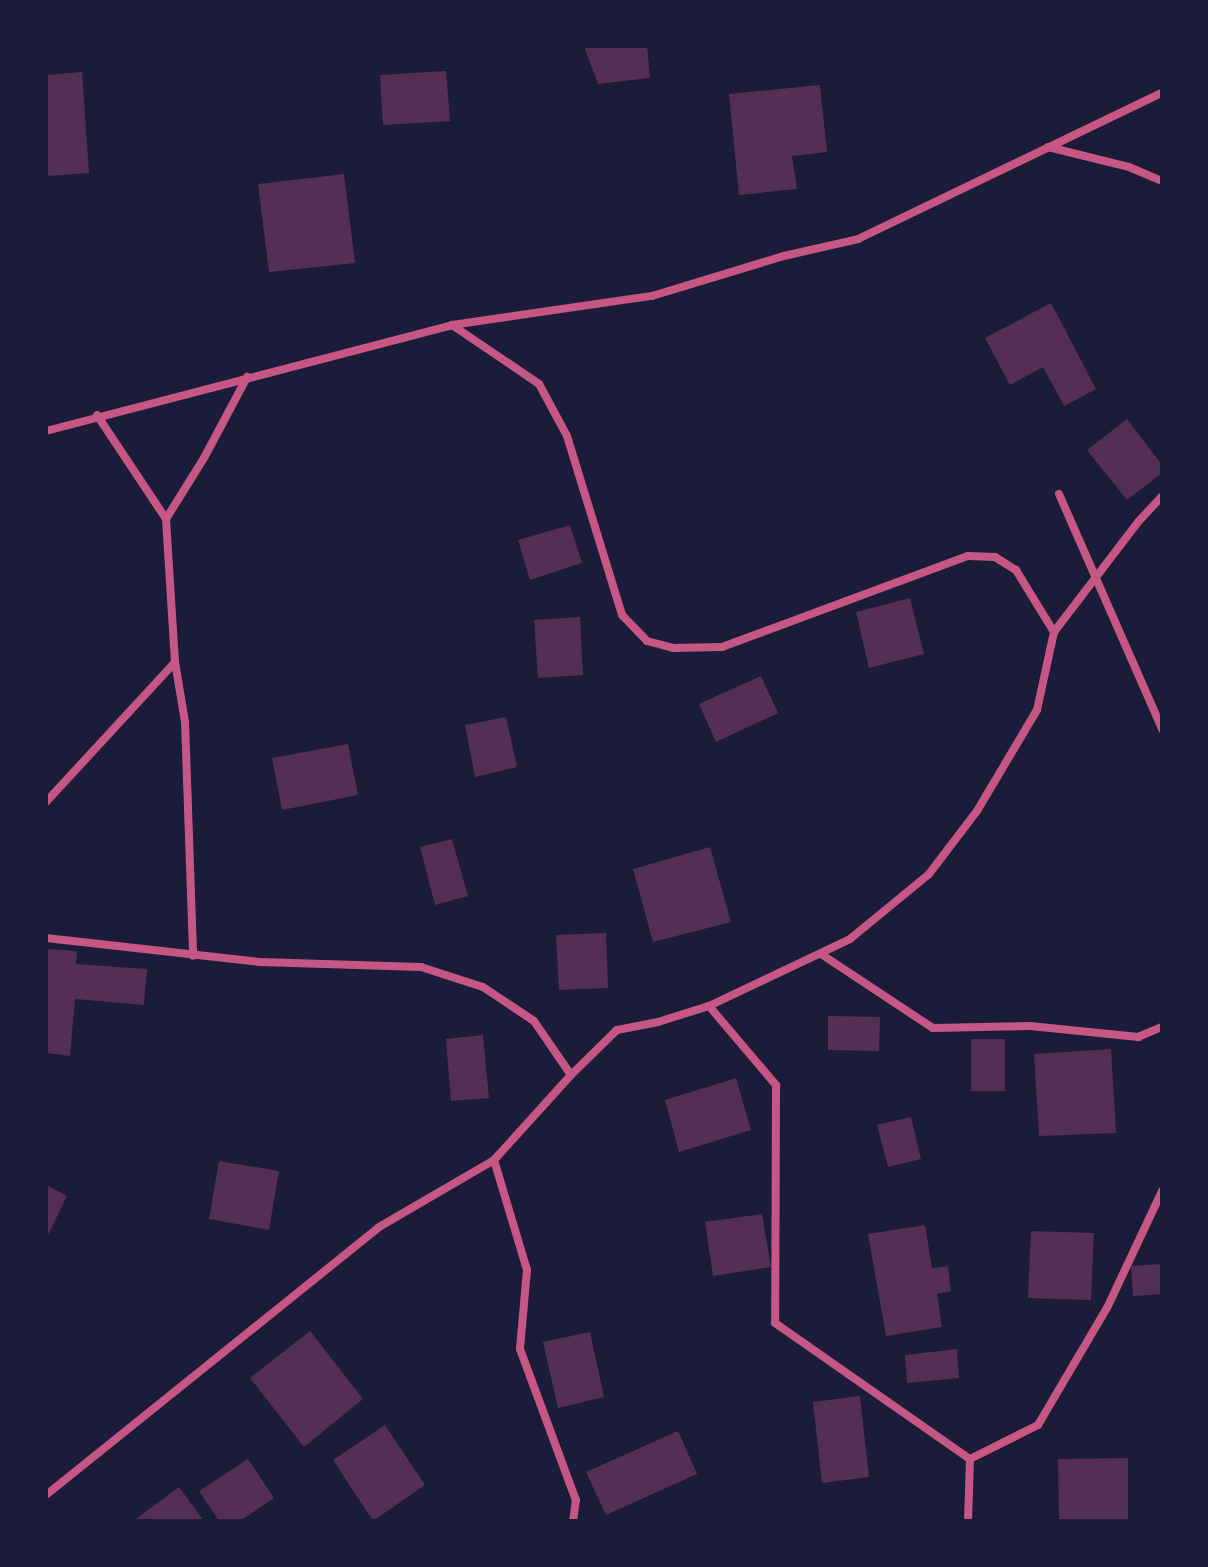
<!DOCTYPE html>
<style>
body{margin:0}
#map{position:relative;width:1208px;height:1567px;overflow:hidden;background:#1b1b3a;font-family:"DM Sans",sans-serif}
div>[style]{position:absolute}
.building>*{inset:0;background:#542f53}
.minor>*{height:8px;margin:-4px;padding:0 4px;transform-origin:4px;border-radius:4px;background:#c65784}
span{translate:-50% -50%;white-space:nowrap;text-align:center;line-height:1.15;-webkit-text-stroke:7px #1b1b3a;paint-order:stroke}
.frame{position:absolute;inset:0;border:48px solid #1b1b3a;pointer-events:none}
</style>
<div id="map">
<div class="building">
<div style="clip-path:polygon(584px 46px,647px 46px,650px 78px,598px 84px)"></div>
<div style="clip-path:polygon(446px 71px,450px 121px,383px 125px,380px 75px)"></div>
<div style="clip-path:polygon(82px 72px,89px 173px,46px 176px,46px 75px)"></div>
<div style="clip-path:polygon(820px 85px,827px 152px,792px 156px,797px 189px,739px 195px,729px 94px)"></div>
<div style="clip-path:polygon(344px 174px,355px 263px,269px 272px,258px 184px)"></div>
<div style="clip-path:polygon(1051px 303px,1096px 389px,1064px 406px,1043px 367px,1010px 385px,985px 338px)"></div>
<div style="clip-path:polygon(1127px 419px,1162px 465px,1162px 473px,1127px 500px,1087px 450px)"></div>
<div style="clip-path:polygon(570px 525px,582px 563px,530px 580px,518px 540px)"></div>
<div style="clip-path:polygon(910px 598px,924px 654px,869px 668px,856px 612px)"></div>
<div style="clip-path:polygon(580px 617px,583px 675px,538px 678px,534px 620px)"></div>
<div style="clip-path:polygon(761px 676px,778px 713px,716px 742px,699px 704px)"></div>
<div style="clip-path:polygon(506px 717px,517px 767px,475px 777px,465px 725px)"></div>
<div style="clip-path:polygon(348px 744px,358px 795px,282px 810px,272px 758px)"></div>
<div style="clip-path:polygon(452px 839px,468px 896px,435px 905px,420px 847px)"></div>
<div style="clip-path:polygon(710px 847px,731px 922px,653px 942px,633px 869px)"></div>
<div style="clip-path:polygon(606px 933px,608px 988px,559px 990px,556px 935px)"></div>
<div style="clip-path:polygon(46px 949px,77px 951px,76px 964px,147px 969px,144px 1005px,75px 999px,70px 1056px,46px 1053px)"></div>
<div style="clip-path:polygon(828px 1016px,880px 1017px,879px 1051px,828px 1050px)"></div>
<div style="clip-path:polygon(483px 1035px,489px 1098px,451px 1101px,446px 1039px)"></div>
<div style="clip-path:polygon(971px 1039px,1005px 1039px,1005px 1091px,971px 1091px)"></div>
<div style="clip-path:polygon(1111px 1049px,1116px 1133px,1039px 1136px,1034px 1054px)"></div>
<div style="clip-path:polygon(736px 1078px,751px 1130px,679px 1152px,665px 1100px)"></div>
<div style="clip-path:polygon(911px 1117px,921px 1159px,888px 1167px,877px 1125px)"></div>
<div style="clip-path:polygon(219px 1161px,279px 1171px,269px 1230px,209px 1219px)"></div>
<div style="clip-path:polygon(46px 1185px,67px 1196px,46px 1239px)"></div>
<div style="clip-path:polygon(762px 1214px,771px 1267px,713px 1276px,705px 1222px)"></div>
<div style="clip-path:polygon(925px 1225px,932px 1268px,948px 1266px,951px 1291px,937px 1294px,942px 1327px,886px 1336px,868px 1234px)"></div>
<div style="clip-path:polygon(1031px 1231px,1094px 1233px,1091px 1300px,1028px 1298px)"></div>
<div style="clip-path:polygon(1162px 1264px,1162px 1294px,1133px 1296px,1131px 1266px)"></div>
<div style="clip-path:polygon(310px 1331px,363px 1399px,304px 1447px,250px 1378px)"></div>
<div style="clip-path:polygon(590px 1332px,604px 1397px,558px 1408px,543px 1342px)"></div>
<div style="clip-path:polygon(957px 1349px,959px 1378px,907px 1383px,905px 1355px)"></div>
<div style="clip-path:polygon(860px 1396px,869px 1477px,822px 1483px,813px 1402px)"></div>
<div style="clip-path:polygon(385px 1425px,425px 1485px,373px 1521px,333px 1460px)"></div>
<div style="clip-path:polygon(678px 1431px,697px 1474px,606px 1515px,586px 1472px)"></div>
<div style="clip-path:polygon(1128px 1458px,1128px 1521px,1059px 1521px,1058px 1459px)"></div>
<div style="clip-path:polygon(248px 1459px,274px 1498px,240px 1521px,219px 1521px,199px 1491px)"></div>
<div style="clip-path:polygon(179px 1487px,204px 1521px,133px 1521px)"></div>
</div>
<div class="minor">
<div style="left:1048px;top:147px;width:83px;rotate:13.9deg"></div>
<div style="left:1129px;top:167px;width:36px;rotate:23deg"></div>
<div style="left:452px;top:325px;width:105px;rotate:34.1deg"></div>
<div style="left:539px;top:384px;width:59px;rotate:61.7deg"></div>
<div style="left:567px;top:436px;width:187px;rotate:72.9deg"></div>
<div style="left:622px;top:615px;width:36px;rotate:46deg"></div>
<div style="left:647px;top:641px;width:27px;rotate:15deg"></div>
<div style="left:673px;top:648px;width:49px;rotate:-1.2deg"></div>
<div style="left:722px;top:647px;width:262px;rotate:-20.3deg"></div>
<div style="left:968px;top:556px;width:27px;rotate:2deg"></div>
<div style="left:995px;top:557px;width:25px;rotate:32deg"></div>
<div style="left:1016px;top:570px;width:73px;rotate:58.5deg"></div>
<div style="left:97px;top:415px;width:125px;rotate:56.4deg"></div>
<div style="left:166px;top:519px;width:143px;rotate:86.4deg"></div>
<div style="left:175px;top:662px;width:61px;rotate:80.5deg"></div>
<div style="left:185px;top:722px;width:234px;rotate:88deg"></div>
<div style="left:46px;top:431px;width:420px;rotate:-14.6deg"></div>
<div style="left:452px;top:325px;width:202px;rotate:-8.3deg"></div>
<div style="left:652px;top:296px;width:138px;rotate:-16.9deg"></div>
<div style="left:784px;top:256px;width:76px;rotate:-12.9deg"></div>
<div style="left:858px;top:239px;width:337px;rotate:-25.7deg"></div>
<div style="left:1059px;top:494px;width:257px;rotate:66.3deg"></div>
<div style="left:166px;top:519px;width:72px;rotate:-58.1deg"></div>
<div style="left:204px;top:458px;width:92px;rotate:-62deg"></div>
<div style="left:46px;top:802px;width:190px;rotate:-47.3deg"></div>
<div style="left:46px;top:938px;width:215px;rotate:6.4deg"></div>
<div style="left:260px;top:962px;width:161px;rotate:1.8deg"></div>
<div style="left:421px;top:967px;width:65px;rotate:17.9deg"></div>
<div style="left:483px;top:987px;width:61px;rotate:33.7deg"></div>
<div style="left:534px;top:1021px;width:65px;rotate:55.6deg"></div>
<div style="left:821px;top:954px;width:134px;rotate:33.5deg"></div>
<div style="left:933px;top:1028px;width:97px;rotate:-1.2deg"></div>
<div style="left:1030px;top:1026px;width:109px;rotate:5.8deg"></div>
<div style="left:1138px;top:1037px;width:26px;rotate:-23deg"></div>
<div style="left:709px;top:1006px;width:104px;rotate:49.7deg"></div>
<div style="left:776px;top:1085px;width:238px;rotate:90.2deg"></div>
<div style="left:775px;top:1323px;width:238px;rotate:34.9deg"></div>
<div style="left:970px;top:1459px;width:62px;rotate:91.8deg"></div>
<div style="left:494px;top:1160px;width:115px;rotate:73.3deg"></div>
<div style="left:527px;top:1270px;width:79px;rotate:95.1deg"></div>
<div style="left:520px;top:1349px;width:161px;rotate:69.7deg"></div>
<div style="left:576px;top:1500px;width:21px;rotate:98deg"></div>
<div style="left:970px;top:1459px;width:76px;rotate:-26.6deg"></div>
<div style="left:1038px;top:1425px;width:136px;rotate:-59.5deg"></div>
<div style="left:1107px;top:1308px;width:129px;rotate:-64.8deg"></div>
<div style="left:46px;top:1495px;width:427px;rotate:-38.8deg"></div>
<div style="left:379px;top:1227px;width:133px;rotate:-30.2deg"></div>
<div style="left:494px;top:1160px;width:115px;rotate:-47.8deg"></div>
<div style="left:571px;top:1075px;width:64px;rotate:-44.4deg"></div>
<div style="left:617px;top:1030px;width:42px;rotate:-11deg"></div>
<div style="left:658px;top:1022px;width:53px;rotate:-17.4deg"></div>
<div style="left:709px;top:1006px;width:156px;rotate:-25.4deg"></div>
<div style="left:850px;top:939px;width:102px;rotate:-39.4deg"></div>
<div style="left:929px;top:874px;width:79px;rotate:-52.7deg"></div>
<div style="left:977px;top:811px;width:117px;rotate:-59.3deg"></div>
<div style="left:1037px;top:710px;width:80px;rotate:-77.7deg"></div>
<div style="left:1054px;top:632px;width:138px;rotate:-52.6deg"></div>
<div style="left:1138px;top:522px;width:35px;rotate:-47deg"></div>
</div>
<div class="frame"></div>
</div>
